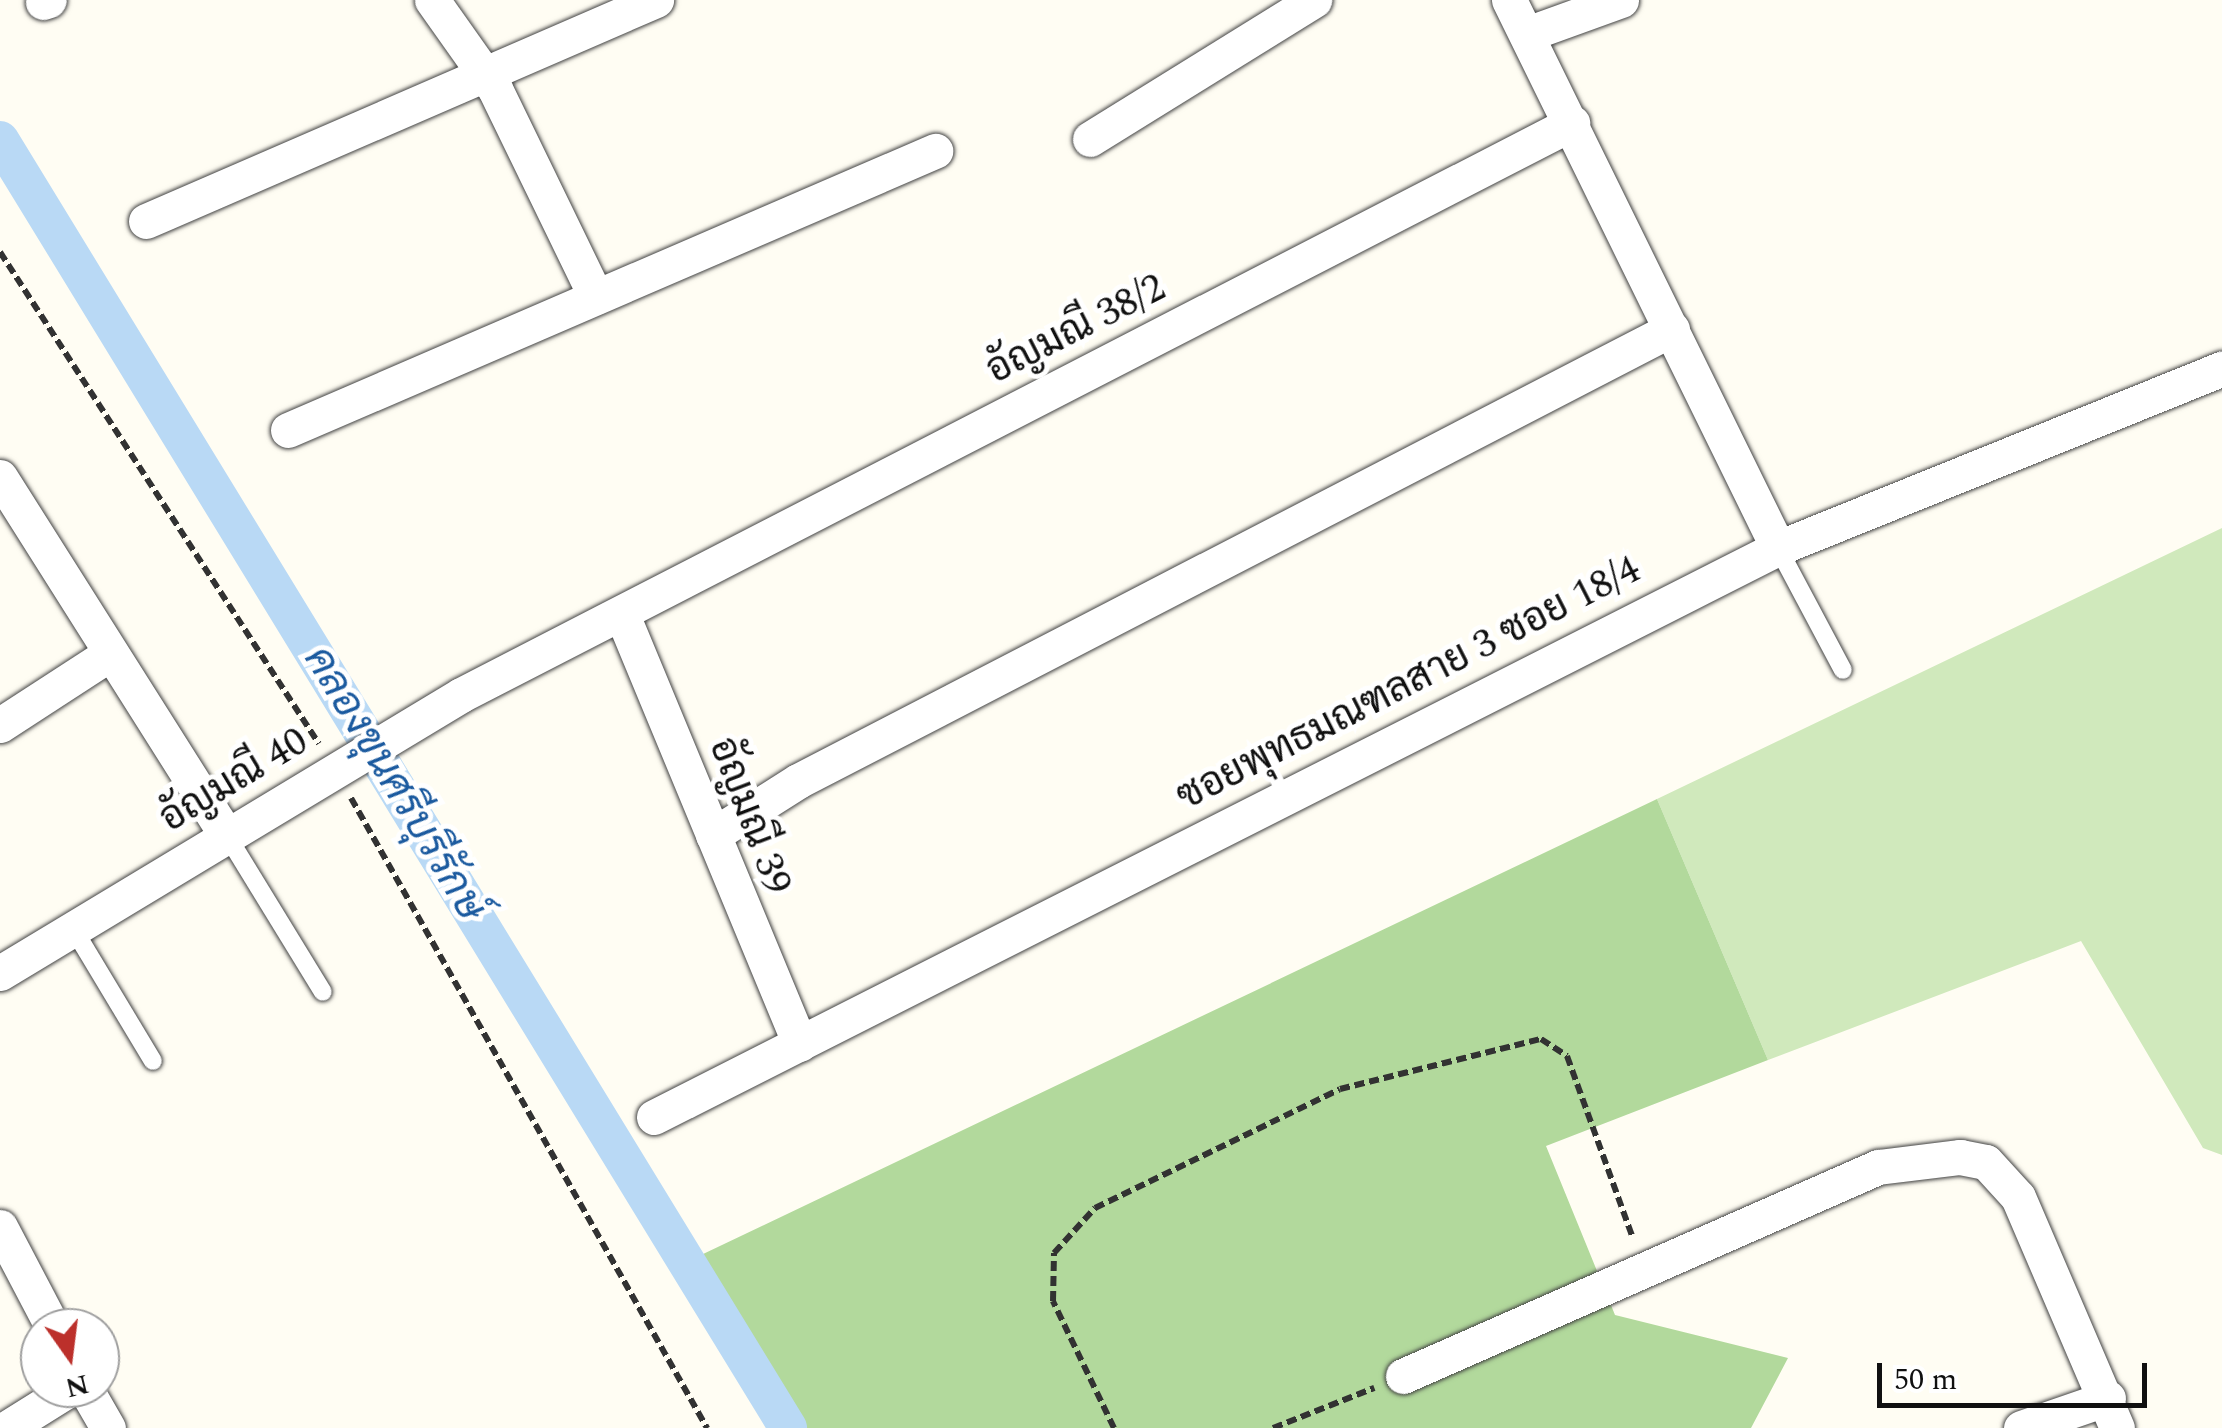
<!DOCTYPE html>
<meta charset="utf-8">
<style>
body{margin:0}
#map{position:relative;width:2222px;height:1428px;overflow:hidden;background:#fffdf3;font-family:Spectral,Sarabun,serif}
div>[style]{position:absolute}
.green>*{inset:0;background:#d0e9bc}
.forest>*{inset:0;background:#b2d99c}
.canal>*{height:38px;margin:-19px;padding:0 19px;transform-origin:19px;border-radius:19px;background:#b9d9f5}
.path>*{height:6px;margin-top:-3px;transform-origin:0;background:repeating-linear-gradient(90deg,#323232 0 10px,transparent 0 15px)}
.roads{filter:drop-shadow(0 0 2px #434343) drop-shadow(0 0 2px #434343)}
.service>*{height:18px;margin:-9px;padding:0 9px;transform-origin:9px;border-radius:9px;background:#fff}
.minor>*{height:35px;margin:-17.5px;padding:0 17.5px;transform-origin:17.5px;border-radius:17.5px;background:#fff}
span{translate:-50% -50%;white-space:nowrap;text-align:center;line-height:1.15;-webkit-text-stroke:10px #fff;paint-order:stroke}
.street-label{font-size:40px;color:#101010}
.water-label{font-size:42px;color:#1b5a9f;font-style:italic}
.north{position:absolute;left:20px;top:1308px;width:100px;height:100px;box-sizing:border-box;background:#fff;border:2px solid #9f9f9f;border-radius:50%;rotate:166deg;font-size:28px;font-weight:700;line-height:40px;text-align:center;color:#101010}
.north::after{content:'';display:block;margin:auto;width:35px;height:45px;background:#bc302b;clip-path:polygon(50% 0,100% 100%,50% 72%,0 100%)}
.scale{position:absolute;left:1877px;top:1363px;width:270px;height:45px;box-sizing:border-box;border:5px solid #101010;border-top:0;padding-left:12px;font-size:30px;line-height:35px;white-space:nowrap;color:#101010;-webkit-text-stroke:8px #fff;paint-order:stroke}
</style>
<div id="map">
<div class="green">
<div style="clip-path:polygon(2222px 528px,2222px 1155px,2203px 1148px,2081px 941px,1768px 1060px,1657px 799px)"></div>
</div>
<div class="forest">
<div style="clip-path:polygon(1657px 799px,1768px 1060px,1546px 1146px,1615px 1315px,1788px 1358px,1751px 1428px,806px 1428px,701px 1255px)"></div>
</div>
<div class="canal">
<div style="left:0;top:140px;width:1510px;rotate:58.54deg"></div>
</div>
<div class="path">
<div style="left:0;top:252px;width:586px;rotate:57.04deg"></div>
<div style="left:351px;top:798px;width:724px;rotate:60.53deg"></div>
<div style="left:1114px;top:1428px;width:141px;rotate:-115.7deg"></div>
<div style="left:1053px;top:1301px;width:48px;rotate:-88.8deg"></div>
<div style="left:1054px;top:1253px;width:61px;rotate:-47.7deg"></div>
<div style="left:1095px;top:1208px;width:272px;rotate:-25.9deg"></div>
<div style="left:1340px;top:1089px;width:207px;rotate:-14deg"></div>
<div style="left:1541px;top:1039px;width:31px;rotate:33deg"></div>
<div style="left:1567px;top:1056px;width:194px;rotate:70.1deg"></div>
<div style="left:1273px;top:1428px;width:109px;rotate:-21.6deg"></div>
</div>
<div class="roads">
<div class="service">
<div style="left:1778px;top:548px;width:138px;rotate:62deg"></div>
<div style="left:226px;top:834px;width:185px;rotate:58.5deg"></div>
<div style="left:73px;top:928px;width:155px;rotate:59deg"></div>
</div>
<div class="minor">
<div style="left:432px;top:0;width:109px;rotate:54.7deg"></div>
<div style="left:495px;top:89px;width:231px;rotate:64.1deg"></div>
<div style="left:1509px;top:0;width:610px;rotate:63.85deg"></div>
<div style="left:43px;top:2px;width:6px;rotate:-18deg"></div>
<div style="left:1527px;top:34px;width:100px;rotate:-19.9deg"></div>
<div style="left:1090px;top:139px;width:264px;rotate:-31.8deg"></div>
<div style="left:146px;top:221px;width:556px;rotate:-23.43deg"></div>
<div style="left:288px;top:430px;width:705px;rotate:-23.33deg"></div>
<div style="left:0;top:477px;width:423px;rotate:57.7deg"></div>
<div style="left:623px;top:617px;width:462px;rotate:67.5deg"></div>
<div style="left:0;top:725px;width:132px;rotate:-33deg"></div>
<div style="left:713px;top:835px;width:101px;rotate:-32.4deg"></div>
<div style="left:798px;top:781px;width:984px;rotate:-27.35deg"></div>
<div style="left:0;top:973px;width:538px;rotate:-31.09deg"></div>
<div style="left:461px;top:695px;width:1250px;rotate:-27.24deg"></div>
<div style="left:654px;top:1117px;width:1260px;rotate:-26.85deg"></div>
<div style="left:1778px;top:548px;width:479px;rotate:-22deg"></div>
<div style="left:0;top:1227px;width:114px;rotate:62.3deg"></div>
<div style="left:1403px;top:1376px;width:519px;rotate:-23.75deg"></div>
<div style="left:1878px;top:1167px;width:83px;rotate:-7deg"></div>
<div style="left:1960px;top:1157px;width:26px;rotate:11deg"></div>
<div style="left:1986px;top:1162px;width:47px;rotate:47.6deg"></div>
<div style="left:2018px;top:1197px;width:251px;rotate:66.8deg"></div>
<div style="left:85px;top:1388px;width:46px;rotate:60.1deg"></div>
<div style="left:7px;top:1428px;width:75px;rotate:-32deg"></div>
<div style="left:2021px;top:1428px;width:92px;rotate:-19deg"></div>
</div>
</div>
<div class="street-label">
<span style="left:1076px;top:330px;rotate:-27deg">อัญมณี 38/2</span>
<span style="left:1409px;top:684px;rotate:-27deg">ซอยพุทธมณฑลสาย 3 ซอย 18/4</span>
<span style="left:234px;top:781px;rotate:-31deg">อัญมณี 40</span>
<span style="left:749px;top:816px;rotate:69deg">อัญมณี 39</span>
</div>
<div class="water-label">
<span style="left:394px;top:784px;rotate:59deg">คลองขุนศรีบุรีรักษ์</span>
</div>
<div class="north">N</div>
<div class="scale">50 m</div>
</div>
